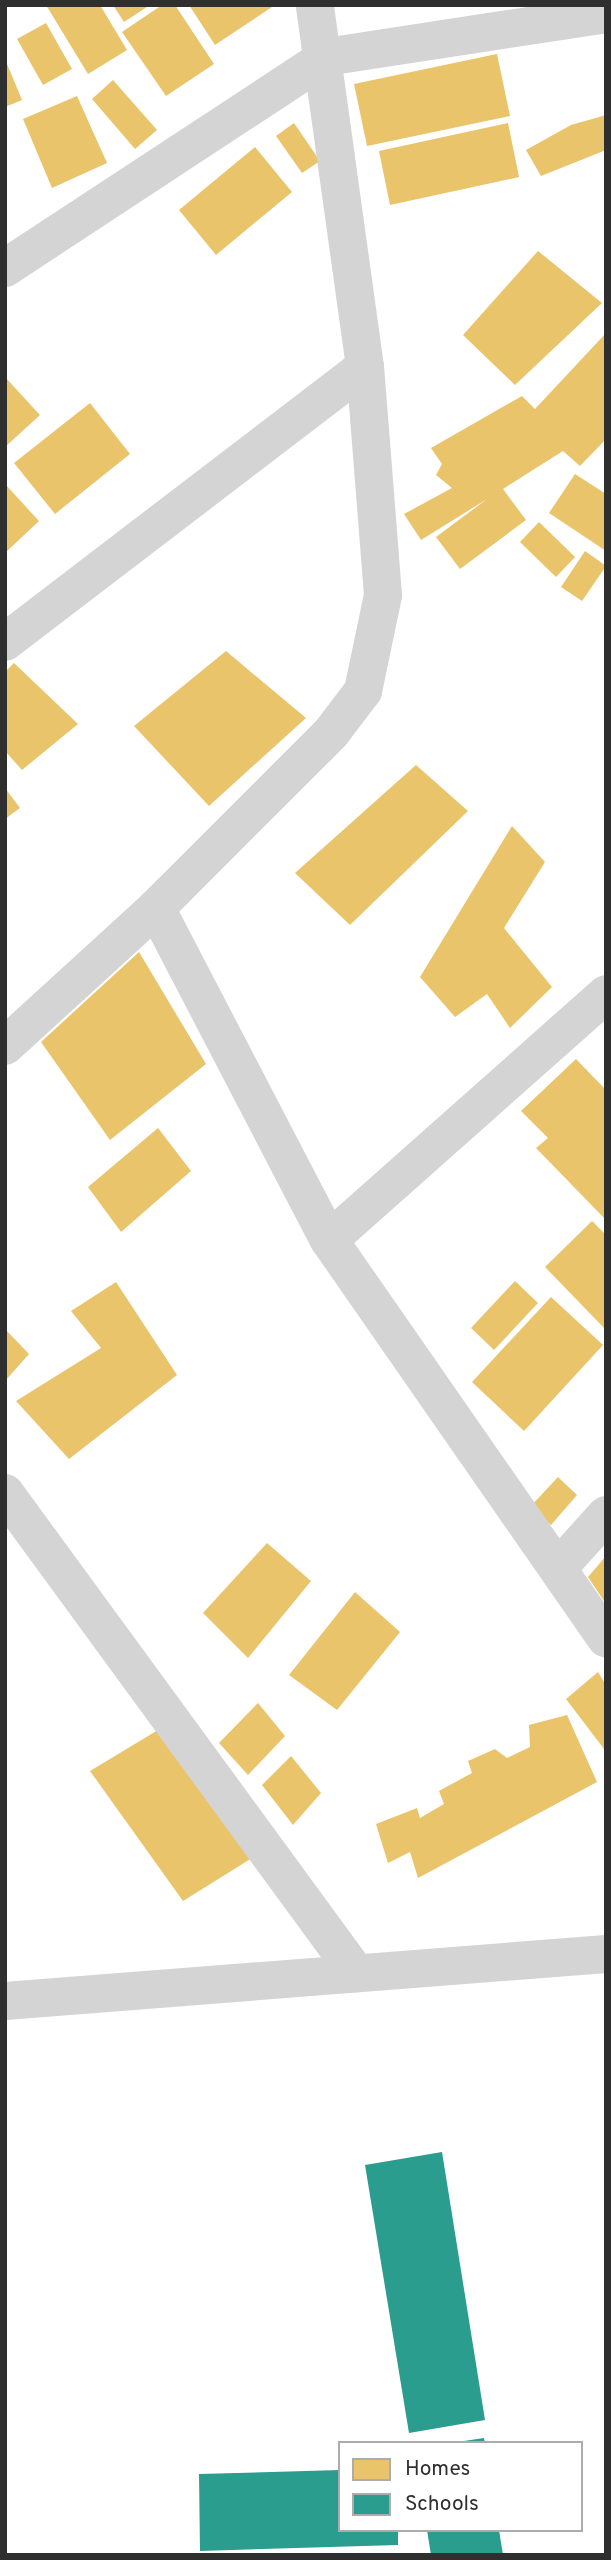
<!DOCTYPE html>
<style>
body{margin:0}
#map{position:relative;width:611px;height:2560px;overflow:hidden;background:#fff;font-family:Overpass,sans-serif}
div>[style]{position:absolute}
.homes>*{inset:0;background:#e9c46a}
.schools>*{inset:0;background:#2a9d8f}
.minor>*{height:38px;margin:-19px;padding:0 19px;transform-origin:19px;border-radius:19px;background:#d4d4d4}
span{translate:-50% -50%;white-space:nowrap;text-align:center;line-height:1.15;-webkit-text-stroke:7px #fff;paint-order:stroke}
.frame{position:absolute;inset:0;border:7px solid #2f2f2f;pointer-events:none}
.legend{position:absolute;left:338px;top:2441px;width:245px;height:91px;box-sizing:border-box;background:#fff;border:2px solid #acacac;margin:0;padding:9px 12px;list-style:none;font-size:21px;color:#2f2f2f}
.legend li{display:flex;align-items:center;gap:14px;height:35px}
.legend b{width:35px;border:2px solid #acacac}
</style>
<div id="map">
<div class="homes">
<div style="clip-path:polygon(46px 5px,100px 5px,127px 50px,88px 74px)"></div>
<div style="clip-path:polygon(113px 5px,150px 5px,124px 22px)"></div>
<div style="clip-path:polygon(162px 5px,175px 5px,214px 64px,166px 96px,122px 32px)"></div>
<div style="clip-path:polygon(189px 5px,275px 5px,215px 45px)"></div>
<div style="clip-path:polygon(46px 23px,72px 69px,43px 85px,17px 39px)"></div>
<div style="clip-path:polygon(497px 54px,510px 116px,367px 146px,354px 84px)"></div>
<div style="clip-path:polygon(5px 59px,22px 100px,5px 107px)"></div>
<div style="clip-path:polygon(113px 80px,157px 130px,135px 149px,92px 99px)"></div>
<div style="clip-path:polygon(77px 96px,107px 163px,52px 188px,23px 119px)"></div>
<div style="clip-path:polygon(606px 115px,606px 150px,541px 176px,526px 150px,571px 125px)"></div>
<div style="clip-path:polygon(294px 123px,320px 161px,302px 173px,276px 136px)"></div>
<div style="clip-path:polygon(508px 123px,519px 177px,390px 205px,379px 151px)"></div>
<div style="clip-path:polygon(255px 147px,292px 192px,216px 255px,179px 210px)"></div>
<div style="clip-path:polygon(538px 251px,602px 303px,515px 385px,463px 335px)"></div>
<div style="clip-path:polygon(606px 333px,606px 439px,580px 466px,563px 451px,503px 489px,526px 520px,460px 569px,436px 537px,487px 499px,421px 540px,404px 514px,452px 488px,436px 475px,442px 464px,431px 448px,522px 396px,535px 409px)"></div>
<div style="clip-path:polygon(5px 377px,40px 415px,5px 447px)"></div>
<div style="clip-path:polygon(90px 403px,130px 454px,55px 514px,14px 463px)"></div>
<div style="clip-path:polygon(575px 474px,606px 494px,606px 551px,549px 513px)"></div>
<div style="clip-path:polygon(5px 484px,39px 521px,5px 553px)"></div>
<div style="clip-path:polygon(539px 522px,575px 557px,556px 577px,520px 542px)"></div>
<div style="clip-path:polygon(585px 551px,606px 566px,582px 601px,561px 587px)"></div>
<div style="clip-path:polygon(226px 651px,306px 718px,209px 806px,134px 726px)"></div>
<div style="clip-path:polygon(14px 663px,78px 724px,22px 770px,5px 751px,5px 672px)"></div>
<div style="clip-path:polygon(416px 765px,468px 811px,350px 925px,295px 873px)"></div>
<div style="clip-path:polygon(5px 788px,20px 808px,5px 819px)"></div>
<div style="clip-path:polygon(512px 826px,545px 862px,504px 928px,552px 987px,510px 1028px,487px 994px,455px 1017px,420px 977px)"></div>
<div style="clip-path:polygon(139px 952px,206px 1064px,110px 1140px,41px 1042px)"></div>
<div style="clip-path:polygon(576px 1059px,606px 1090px,606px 1220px,536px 1148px,548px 1138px,521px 1111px)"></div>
<div style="clip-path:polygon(158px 1128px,191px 1171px,121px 1232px,88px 1187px)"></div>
<div style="clip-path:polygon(592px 1221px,606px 1235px,606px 1330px,545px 1267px)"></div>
<div style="clip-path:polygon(515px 1281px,538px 1303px,494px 1350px,471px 1328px)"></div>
<div style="clip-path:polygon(116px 1282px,177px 1375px,69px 1459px,16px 1401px,101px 1348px,71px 1311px)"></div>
<div style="clip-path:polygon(551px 1297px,603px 1345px,524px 1431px,472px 1382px)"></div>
<div style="clip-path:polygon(5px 1329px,29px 1354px,5px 1381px)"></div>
<div style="clip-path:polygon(558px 1477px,577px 1495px,551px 1525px,531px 1506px)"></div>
<div style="clip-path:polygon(267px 1543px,311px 1581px,248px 1658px,203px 1613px)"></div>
<div style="clip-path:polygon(606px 1556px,606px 1604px,588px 1577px)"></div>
<div style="clip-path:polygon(355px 1592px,400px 1632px,337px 1710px,289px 1675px)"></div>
<div style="clip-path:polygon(598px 1672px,606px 1685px,604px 1749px,566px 1699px)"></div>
<div style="clip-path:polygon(258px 1703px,285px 1736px,248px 1775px,219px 1743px)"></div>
<div style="clip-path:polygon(567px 1715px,597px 1782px,418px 1878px,410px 1852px,388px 1863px,376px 1824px,417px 1808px,420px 1818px,444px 1804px,439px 1791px,472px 1773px,468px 1761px,495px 1749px,507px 1758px,530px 1747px,529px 1725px)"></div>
<div style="clip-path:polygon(158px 1730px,252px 1858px,183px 1901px,90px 1771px)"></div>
<div style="clip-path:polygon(291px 1756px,321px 1793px,293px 1825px,262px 1785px)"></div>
</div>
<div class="schools">
<div style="clip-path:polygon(442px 2152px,485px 2420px,409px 2433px,365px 2165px)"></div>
<div style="clip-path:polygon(484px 2438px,485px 2443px,464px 2443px,464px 2441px)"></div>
<div style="clip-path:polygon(340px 2470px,340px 2530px,398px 2530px,398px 2545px,200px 2551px,199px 2474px)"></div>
<div style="clip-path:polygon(427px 2530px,499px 2530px,503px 2555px,431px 2555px)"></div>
</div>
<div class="minor">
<div style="left:5px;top:268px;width:384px;rotate:-33.3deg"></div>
<div style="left:326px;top:57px;width:283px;rotate:-8.7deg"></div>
<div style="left:5px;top:642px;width:453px;rotate:-37.4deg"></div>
<div style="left:156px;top:908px;width:374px;rotate:62.5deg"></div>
<div style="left:329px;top:1240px;width:485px;rotate:55.2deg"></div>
<div style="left:5px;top:1046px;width:205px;rotate:-42.4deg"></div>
<div style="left:156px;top:908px;width:247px;rotate:-45deg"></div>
<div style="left:331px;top:733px;width:53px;rotate:-52.7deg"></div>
<div style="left:363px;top:691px;width:98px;rotate:-78.2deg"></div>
<div style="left:383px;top:595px;width:229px;rotate:-94.5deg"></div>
<div style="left:365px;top:367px;width:365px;rotate:-97.9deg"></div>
<div style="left:329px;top:1240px;width:370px;rotate:-41.6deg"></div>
<div style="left:5px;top:1493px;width:595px;rotate:53.82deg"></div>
<div style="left:559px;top:1567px;width:70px;rotate:-47.9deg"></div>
<div style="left:5px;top:2001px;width:603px;rotate:-4.47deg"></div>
</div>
<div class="frame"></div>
<ul class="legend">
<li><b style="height:19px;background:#e9c46a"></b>Homes</li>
<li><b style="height:19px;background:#2a9d8f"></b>Schools</li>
</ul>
</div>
